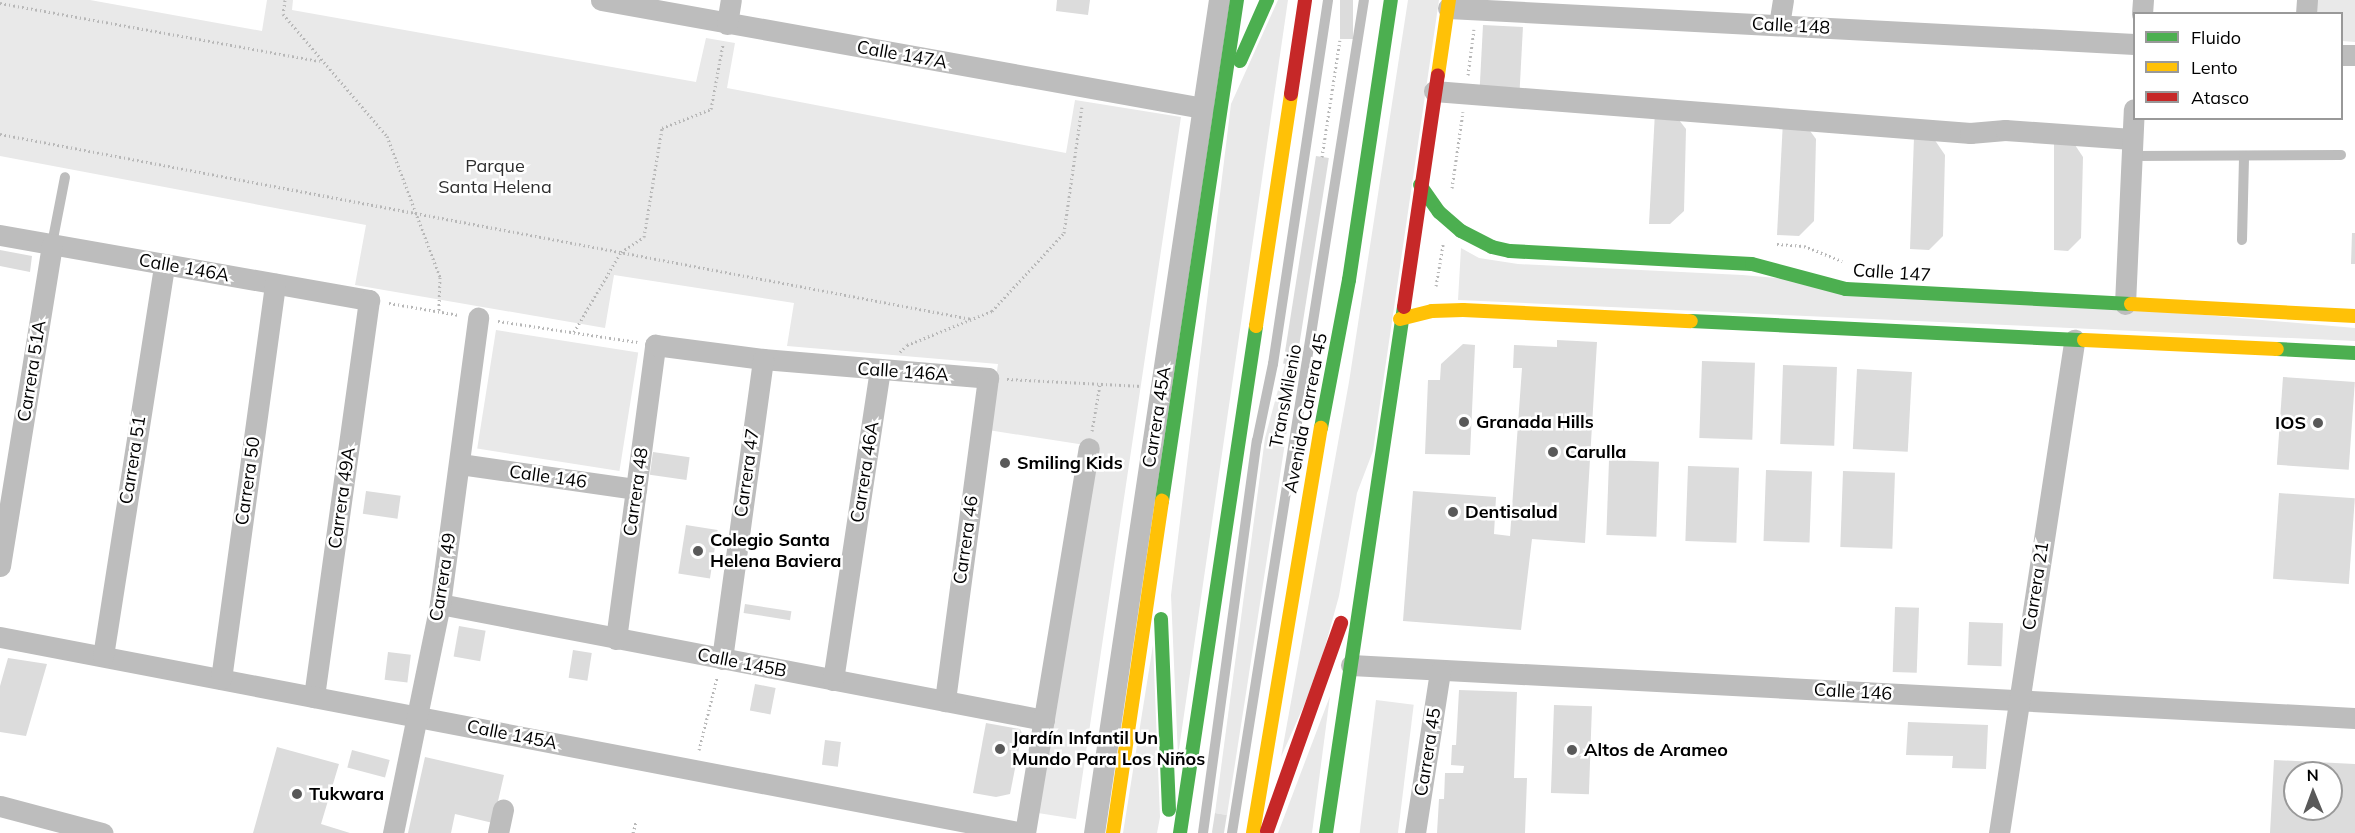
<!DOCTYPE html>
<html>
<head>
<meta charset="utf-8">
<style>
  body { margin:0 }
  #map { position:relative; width:2355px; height:833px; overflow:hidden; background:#fff; font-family:Mulish,sans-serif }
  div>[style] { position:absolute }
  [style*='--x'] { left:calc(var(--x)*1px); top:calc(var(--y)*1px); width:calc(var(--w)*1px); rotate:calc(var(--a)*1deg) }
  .green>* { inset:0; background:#e9e9e9; transform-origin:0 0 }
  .building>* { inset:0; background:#dcdcdc; transform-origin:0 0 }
  .path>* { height:3px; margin-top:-1.5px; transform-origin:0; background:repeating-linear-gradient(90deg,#b8b8b8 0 1.5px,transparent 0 4.5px) }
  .lane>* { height:10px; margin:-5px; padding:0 5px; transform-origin:5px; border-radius:5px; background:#bdbdbd }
  .street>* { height:21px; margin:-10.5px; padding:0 10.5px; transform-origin:10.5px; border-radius:10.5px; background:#bdbdbd }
  .fast>* { height:14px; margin:-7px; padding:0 7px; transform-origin:7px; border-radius:7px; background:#4caf50 }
  .slow>* { height:14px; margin:-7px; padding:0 7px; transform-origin:7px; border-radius:7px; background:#ffc107 }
  .jam>* { height:14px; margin:-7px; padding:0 7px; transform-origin:7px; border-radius:7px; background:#c62828 }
  .dots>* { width:16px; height:16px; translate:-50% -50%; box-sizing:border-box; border:3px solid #fff; border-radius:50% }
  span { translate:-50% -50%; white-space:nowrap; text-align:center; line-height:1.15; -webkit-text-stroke:5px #fff; paint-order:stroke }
  .street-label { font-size:18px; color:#000 }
  .park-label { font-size:18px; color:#2e2e2e }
  .poi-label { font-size:18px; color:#000; font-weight:700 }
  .left { translate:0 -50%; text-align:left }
  .right { translate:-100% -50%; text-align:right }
  .legend { position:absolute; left:2133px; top:12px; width:210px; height:108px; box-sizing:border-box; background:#fff; border:2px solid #999; margin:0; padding:8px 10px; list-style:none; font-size:18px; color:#000 }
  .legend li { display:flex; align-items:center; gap:12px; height:30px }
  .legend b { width:30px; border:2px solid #999 }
  .north { position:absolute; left:2283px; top:761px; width:60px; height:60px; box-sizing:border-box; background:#fff; border:2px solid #999; border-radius:50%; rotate:359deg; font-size:16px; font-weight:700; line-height:24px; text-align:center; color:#000 }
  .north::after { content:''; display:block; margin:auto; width:21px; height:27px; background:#595959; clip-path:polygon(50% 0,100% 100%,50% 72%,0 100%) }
</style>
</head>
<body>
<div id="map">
  <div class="green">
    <div style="clip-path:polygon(0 0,90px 0,262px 31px,267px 0,293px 0,292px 10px,696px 82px,706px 38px,735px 43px,727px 88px,1066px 153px,1075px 100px,1181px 117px,1076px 819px,1038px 813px,1098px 447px,988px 430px,998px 364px,787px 346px,794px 303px,614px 275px,605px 328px,355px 285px,366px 225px,0 156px)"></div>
    <div style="clip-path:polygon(1278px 0,1288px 0,1178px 756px,1171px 595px,1231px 104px)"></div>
    <div style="clip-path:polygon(1408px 0,1439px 0,1373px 451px,1357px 493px,1339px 596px,1317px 676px,1281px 757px,1349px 382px)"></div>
    <div style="clip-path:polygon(2315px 0,2355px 0,2355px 42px,2342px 41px,2342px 14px,2314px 14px)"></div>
    <div style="clip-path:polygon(1461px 248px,1479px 258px,1518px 264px,1742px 275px,2355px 328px,2355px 341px,1458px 300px)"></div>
    <div style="left:496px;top:330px;width:144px;height:120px;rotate:9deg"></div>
    <div style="clip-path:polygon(1285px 364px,1297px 366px,1227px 815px,1215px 813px,1265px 438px)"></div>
    <div style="clip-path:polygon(1153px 645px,1160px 817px,1157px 833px,1123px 833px)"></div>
    <div style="clip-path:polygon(1330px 696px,1312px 833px,1278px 833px)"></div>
    <div style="left:1376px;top:700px;width:38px;height:134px;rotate:7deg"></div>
  </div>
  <div class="building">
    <div style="clip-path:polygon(1057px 0,1090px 0,1088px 15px,1056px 11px)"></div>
    <div style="left:1340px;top:0;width:13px;height:39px"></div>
    <div style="left:1483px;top:25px;width:40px;height:61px;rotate:3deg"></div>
    <div style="clip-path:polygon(1672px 111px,1686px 129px,1684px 211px,1670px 224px,1649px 224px,1655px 112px)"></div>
    <div style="clip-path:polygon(1802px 120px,1816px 139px,1814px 221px,1799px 236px,1777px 235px,1783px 121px)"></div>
    <div style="clip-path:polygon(1932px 136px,1945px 155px,1943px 236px,1929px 250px,1910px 249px,1914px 137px)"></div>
    <div style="clip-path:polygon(2071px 139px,2083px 157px,2081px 238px,2068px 251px,2054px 250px,2054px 140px)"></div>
    <div style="left:1316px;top:156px;width:13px;height:210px;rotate:9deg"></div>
    <div style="clip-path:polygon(2352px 233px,2355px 233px,2355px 264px,2351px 264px)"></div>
    <div style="clip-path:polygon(0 250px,32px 256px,30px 272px,0 266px)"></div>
    <div style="clip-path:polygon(1557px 340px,1597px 342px,1585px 543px,1532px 539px,1521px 630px,1403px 621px,1413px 491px,1496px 497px,1494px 534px,1510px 536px,1522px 368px,1513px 368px,1514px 345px,1557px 347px)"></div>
    <div style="clip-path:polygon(1463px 344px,1475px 345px,1470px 455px,1425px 454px,1428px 380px,1440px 380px,1441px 364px)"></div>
    <div style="left:1702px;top:361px;width:53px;height:77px;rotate:2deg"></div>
    <div style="left:1783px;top:365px;width:54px;height:79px;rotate:2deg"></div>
    <div style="left:1857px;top:369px;width:55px;height:80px;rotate:3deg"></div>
    <div style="left:2283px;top:377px;width:72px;height:88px;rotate:4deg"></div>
    <div style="left:653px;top:452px;width:37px;height:23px;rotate:8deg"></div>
    <div style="left:1609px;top:460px;width:50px;height:75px;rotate:2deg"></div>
    <div style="left:1688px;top:466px;width:51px;height:75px;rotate:2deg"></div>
    <div style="left:1766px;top:470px;width:46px;height:71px;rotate:2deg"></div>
    <div style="left:1843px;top:471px;width:52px;height:76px;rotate:2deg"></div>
    <div style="left:366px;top:491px;width:35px;height:23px;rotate:8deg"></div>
    <div style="left:2279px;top:493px;width:76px;height:86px;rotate:4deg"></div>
    <div style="left:686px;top:525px;width:32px;height:49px;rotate:9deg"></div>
    <div style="left:745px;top:604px;width:47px;height:9px;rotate:9deg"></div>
    <div style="left:1895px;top:607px;width:24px;height:65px;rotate:2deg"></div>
    <div style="left:1969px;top:622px;width:34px;height:43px;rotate:2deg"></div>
    <div style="left:459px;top:626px;width:27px;height:31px;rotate:10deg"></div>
    <div style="left:573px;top:650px;width:19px;height:28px;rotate:9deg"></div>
    <div style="left:388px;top:652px;width:23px;height:28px;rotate:7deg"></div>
    <div style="clip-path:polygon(8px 658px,47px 664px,26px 736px,0 732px,0 686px)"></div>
    <div style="left:755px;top:684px;width:21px;height:27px;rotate:11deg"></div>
    <div style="clip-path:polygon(1459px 690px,1517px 692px,1514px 778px,1527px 778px,1525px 833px,1437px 833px,1439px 799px,1444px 799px,1445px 773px,1463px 773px,1464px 766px,1451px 765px,1452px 745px,1456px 745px)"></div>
    <div style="left:1554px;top:705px;width:38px;height:88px;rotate:2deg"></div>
    <div style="clip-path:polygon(1908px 722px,1988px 725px,1986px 769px,1952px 768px,1953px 756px,1906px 755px)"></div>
    <div style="clip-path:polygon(986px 723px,1020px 729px,1022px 733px,1010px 794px,996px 797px,973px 793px)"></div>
    <div style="left:825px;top:740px;width:16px;height:25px;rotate:7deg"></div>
    <div style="clip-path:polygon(277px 747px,339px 764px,321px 824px,350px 833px,253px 833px)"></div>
    <div style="left:352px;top:750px;width:39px;height:18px;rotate:15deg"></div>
    <div style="clip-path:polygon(425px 757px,504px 775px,493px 823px,455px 814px,451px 833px,408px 833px)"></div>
    <div style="clip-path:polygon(evenodd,2274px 760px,2355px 764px,2355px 833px,2270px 833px,2274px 760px,2295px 773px,2331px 773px,2331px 809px,2295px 809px,2295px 773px)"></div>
    <div style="left:1215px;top:813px;width:12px;height:20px;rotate:9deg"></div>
  </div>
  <div class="path">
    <div style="--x:285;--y:0;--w:14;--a:98"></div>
    <div style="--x:283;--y:14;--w:160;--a:49.6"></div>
    <div style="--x:387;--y:136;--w:151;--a:69.4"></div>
    <div style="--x:440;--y:277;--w:34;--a:92"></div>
    <div style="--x:0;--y:3;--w:325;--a:10.3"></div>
    <div style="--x:1468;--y:75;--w:46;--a:-82.6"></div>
    <div style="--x:0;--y:134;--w:989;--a:10.78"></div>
    <div style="--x:1322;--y:157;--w:118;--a:-81.3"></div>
    <div style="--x:1452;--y:188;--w:77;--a:-81.8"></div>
    <div style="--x:1777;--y:244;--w:27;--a:4"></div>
    <div style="--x:1804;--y:246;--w:41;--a:21.5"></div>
    <div style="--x:1436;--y:286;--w:42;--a:-80.3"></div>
    <div style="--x:389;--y:303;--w:71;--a:9.7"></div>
    <div style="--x:498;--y:321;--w:141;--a:8.6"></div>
    <div style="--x:574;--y:332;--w:93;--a:-59.6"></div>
    <div style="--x:621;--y:252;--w:27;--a:-33"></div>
    <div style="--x:644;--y:237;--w:110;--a:-80.6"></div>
    <div style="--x:662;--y:128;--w:53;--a:-21.2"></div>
    <div style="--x:711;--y:109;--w:66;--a:-79.5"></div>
    <div style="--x:900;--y:352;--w:10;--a:-45"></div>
    <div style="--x:907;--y:345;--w:92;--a:-21.8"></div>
    <div style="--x:992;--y:311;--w:106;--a:-47.3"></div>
    <div style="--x:1064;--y:233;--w:127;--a:-81.9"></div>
    <div style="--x:1007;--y:379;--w:135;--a:3"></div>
    <div style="--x:1092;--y:431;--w:48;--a:-80.3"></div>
    <div style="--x:699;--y:750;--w:74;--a:-76"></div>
    <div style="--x:633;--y:833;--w:11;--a:-75"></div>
  </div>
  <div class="lane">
    <div style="--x:2131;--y:156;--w:210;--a:-0.3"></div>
    <div style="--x:2242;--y:240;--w:84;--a:-88.6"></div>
    <div style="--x:52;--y:244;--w:68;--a:-79"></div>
    <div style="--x:1203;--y:833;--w:396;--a:-82.2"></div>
    <div style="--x:1257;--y:441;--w:79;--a:-78.3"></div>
    <div style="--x:1273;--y:364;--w:368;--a:-81.4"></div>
    <div style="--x:1232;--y:833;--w:843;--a:-81"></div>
  </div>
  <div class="street">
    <div style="--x:601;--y:0;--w:612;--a:10.17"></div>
    <div style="--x:1448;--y:8;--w:687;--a:3"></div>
    <div style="--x:2142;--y:14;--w:14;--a:-86"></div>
    <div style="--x:2306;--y:14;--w:14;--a:-86"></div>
    <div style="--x:727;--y:24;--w:24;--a:-81"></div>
    <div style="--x:1779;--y:25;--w:25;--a:-81"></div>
    <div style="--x:2342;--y:55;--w:13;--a:0"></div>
    <div style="--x:1434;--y:91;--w:538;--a:4.48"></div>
    <div style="--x:1970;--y:133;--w:35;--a:-5"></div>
    <div style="--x:2005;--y:130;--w:127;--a:4.1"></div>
    <div style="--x:0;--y:235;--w:375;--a:10"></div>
    <div style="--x:369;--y:300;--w:401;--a:97.9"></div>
    <div style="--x:2125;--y:304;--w:195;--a:-87.4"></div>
    <div style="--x:460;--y:464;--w:178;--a:8.1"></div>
    <div style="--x:0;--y:566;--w:326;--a:-80.8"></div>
    <div style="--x:440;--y:604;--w:615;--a:10.87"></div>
    <div style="--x:0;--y:637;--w:1043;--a:10.84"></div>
    <div style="--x:616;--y:639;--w:297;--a:-82.4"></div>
    <div style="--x:655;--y:345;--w:109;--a:7.4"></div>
    <div style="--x:763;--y:359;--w:226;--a:4.8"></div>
    <div style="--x:988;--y:378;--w:326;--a:97.6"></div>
    <div style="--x:103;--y:656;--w:396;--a:-81.1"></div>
    <div style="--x:722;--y:659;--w:303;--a:-82.2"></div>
    <div style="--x:1351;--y:665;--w:1005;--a:3.02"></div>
    <div style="--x:221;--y:679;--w:399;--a:-82.2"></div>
    <div style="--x:833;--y:680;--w:313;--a:-81.4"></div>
    <div style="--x:0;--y:806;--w:106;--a:14.8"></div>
    <div style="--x:393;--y:833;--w:234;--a:-78.4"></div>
    <div style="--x:440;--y:604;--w:289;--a:-82.4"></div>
    <div style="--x:498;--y:833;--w:24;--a:-78"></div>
    <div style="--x:1025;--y:833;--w:390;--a:-80.6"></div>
    <div style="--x:1094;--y:833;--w:842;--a:-81.47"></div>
    <div style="--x:1415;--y:833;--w:164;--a:-81.2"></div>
    <div style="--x:1999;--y:833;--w:499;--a:-81.3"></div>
  </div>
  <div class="fast">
    <div style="--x:1240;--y:61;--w:67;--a:-66.1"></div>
    <div style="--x:1420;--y:185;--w:33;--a:55"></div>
    <div style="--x:1439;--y:212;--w:29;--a:41"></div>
    <div style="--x:1461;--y:231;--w:35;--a:27"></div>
    <div style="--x:1492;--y:247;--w:18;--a:13"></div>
    <div style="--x:1510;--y:251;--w:242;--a:3.1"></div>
    <div style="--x:1752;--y:264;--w:97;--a:14.9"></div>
    <div style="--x:1846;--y:289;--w:285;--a:3"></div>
    <div style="--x:1691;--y:321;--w:393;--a:2.8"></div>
    <div style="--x:2277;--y:349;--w:78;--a:2.9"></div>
    <div style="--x:1321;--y:428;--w:151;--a:-79.3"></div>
    <div style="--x:1349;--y:280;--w:283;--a:-81.5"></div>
    <div style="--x:1162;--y:501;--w:507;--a:-81.49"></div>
    <div style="--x:1161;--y:619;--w:191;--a:87.6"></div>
    <div style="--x:1180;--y:833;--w:513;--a:-81.47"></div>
    <div style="--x:1326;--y:833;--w:532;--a:-81.57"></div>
  </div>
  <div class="slow">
    <div style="--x:1438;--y:75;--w:76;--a:-81.7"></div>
    <div style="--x:2131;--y:304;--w:224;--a:3.1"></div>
    <div style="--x:1400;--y:319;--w:33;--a:-14"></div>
    <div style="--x:1432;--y:311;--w:31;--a:-2"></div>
    <div style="--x:1463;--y:310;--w:228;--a:2.8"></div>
    <div style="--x:1256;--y:326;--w:235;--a:-81.4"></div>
    <div style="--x:2084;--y:340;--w:193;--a:2.7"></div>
    <div style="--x:1113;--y:833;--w:336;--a:-81.6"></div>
    <div style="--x:1253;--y:833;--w:411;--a:-80.5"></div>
  </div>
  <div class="jam">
    <div style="--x:1291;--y:94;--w:95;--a:-81.5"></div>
    <div style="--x:1404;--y:307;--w:234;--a:-81.7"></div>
    <div style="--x:1267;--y:831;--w:221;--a:-70.4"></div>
  </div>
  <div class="dots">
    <div style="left:1464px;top:422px;background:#595959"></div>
    <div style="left:2318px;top:423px;background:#595959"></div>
    <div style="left:1553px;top:452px;background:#595959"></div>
    <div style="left:1005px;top:463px;background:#595959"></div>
    <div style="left:1453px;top:512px;background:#595959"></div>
    <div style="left:698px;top:551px;background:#595959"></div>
    <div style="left:1000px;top:749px;background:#595959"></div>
    <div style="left:1572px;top:750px;background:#595959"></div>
    <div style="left:297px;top:794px;background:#595959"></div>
  </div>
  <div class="street-label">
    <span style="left:1791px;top:26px;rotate:3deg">Calle 148</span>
    <span style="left:902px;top:55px;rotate:10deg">Calle 147A</span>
    <span style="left:184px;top:268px;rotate:10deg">Calle 146A</span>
    <span style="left:1892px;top:273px;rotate:4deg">Calle 147</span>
    <span style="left:32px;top:371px;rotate:-81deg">Carrera 51A</span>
    <span style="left:903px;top:372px;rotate:4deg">Calle 146A</span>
    <span style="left:1286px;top:396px;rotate:-79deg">TransMilenio</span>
    <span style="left:1306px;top:413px;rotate:-79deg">Avenida Carrera 45</span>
    <span style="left:1157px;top:417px;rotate:-81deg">Carrera 45A</span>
    <span style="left:133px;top:460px;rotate:-81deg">Carrera 51</span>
    <span style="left:865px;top:472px;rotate:-81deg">Carrera 46A</span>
    <span style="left:747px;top:473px;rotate:-82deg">Carrera 47</span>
    <span style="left:548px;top:477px;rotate:8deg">Calle 146</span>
    <span style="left:248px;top:481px;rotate:-82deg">Carrera 50</span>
    <span style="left:636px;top:492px;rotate:-82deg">Carrera 48</span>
    <span style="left:342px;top:498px;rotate:-82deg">Carrera 49A</span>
    <span style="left:966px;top:540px;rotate:-82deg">Carrera 46</span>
    <span style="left:443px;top:577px;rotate:-81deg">Carrera 49</span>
    <span style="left:2036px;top:586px;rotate:-81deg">Carrera 21</span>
    <span style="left:742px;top:663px;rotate:11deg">Calle 145B</span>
    <span style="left:1853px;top:692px;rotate:3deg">Calle 146</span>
    <span style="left:512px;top:735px;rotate:11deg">Calle 145A</span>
    <span style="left:1428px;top:752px;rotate:-81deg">Carrera 45</span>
  </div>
  <div class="park-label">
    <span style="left:495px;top:177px">Parque<br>Santa Helena</span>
  </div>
  <div class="poi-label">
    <span class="left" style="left:1476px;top:422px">Granada Hills</span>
    <span class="right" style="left:2306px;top:423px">IOS</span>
    <span class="left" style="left:1565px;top:452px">Carulla</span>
    <span class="left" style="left:1017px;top:463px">Smiling Kids</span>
    <span class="left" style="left:1465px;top:512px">Dentisalud</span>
    <span class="left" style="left:710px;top:551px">Colegio Santa<br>Helena Baviera</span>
    <span class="left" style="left:1012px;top:749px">Jardín Infantil Un<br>Mundo Para Los Niños</span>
    <span class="left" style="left:1584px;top:750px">Altos de Arameo</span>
    <span class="left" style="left:309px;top:794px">Tukwara</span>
  </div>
  <ul class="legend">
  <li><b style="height:8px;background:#4caf50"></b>Fluido</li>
  <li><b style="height:8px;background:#ffc107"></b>Lento</li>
  <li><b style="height:8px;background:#c62828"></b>Atasco</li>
  </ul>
  <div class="north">N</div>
</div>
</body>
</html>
